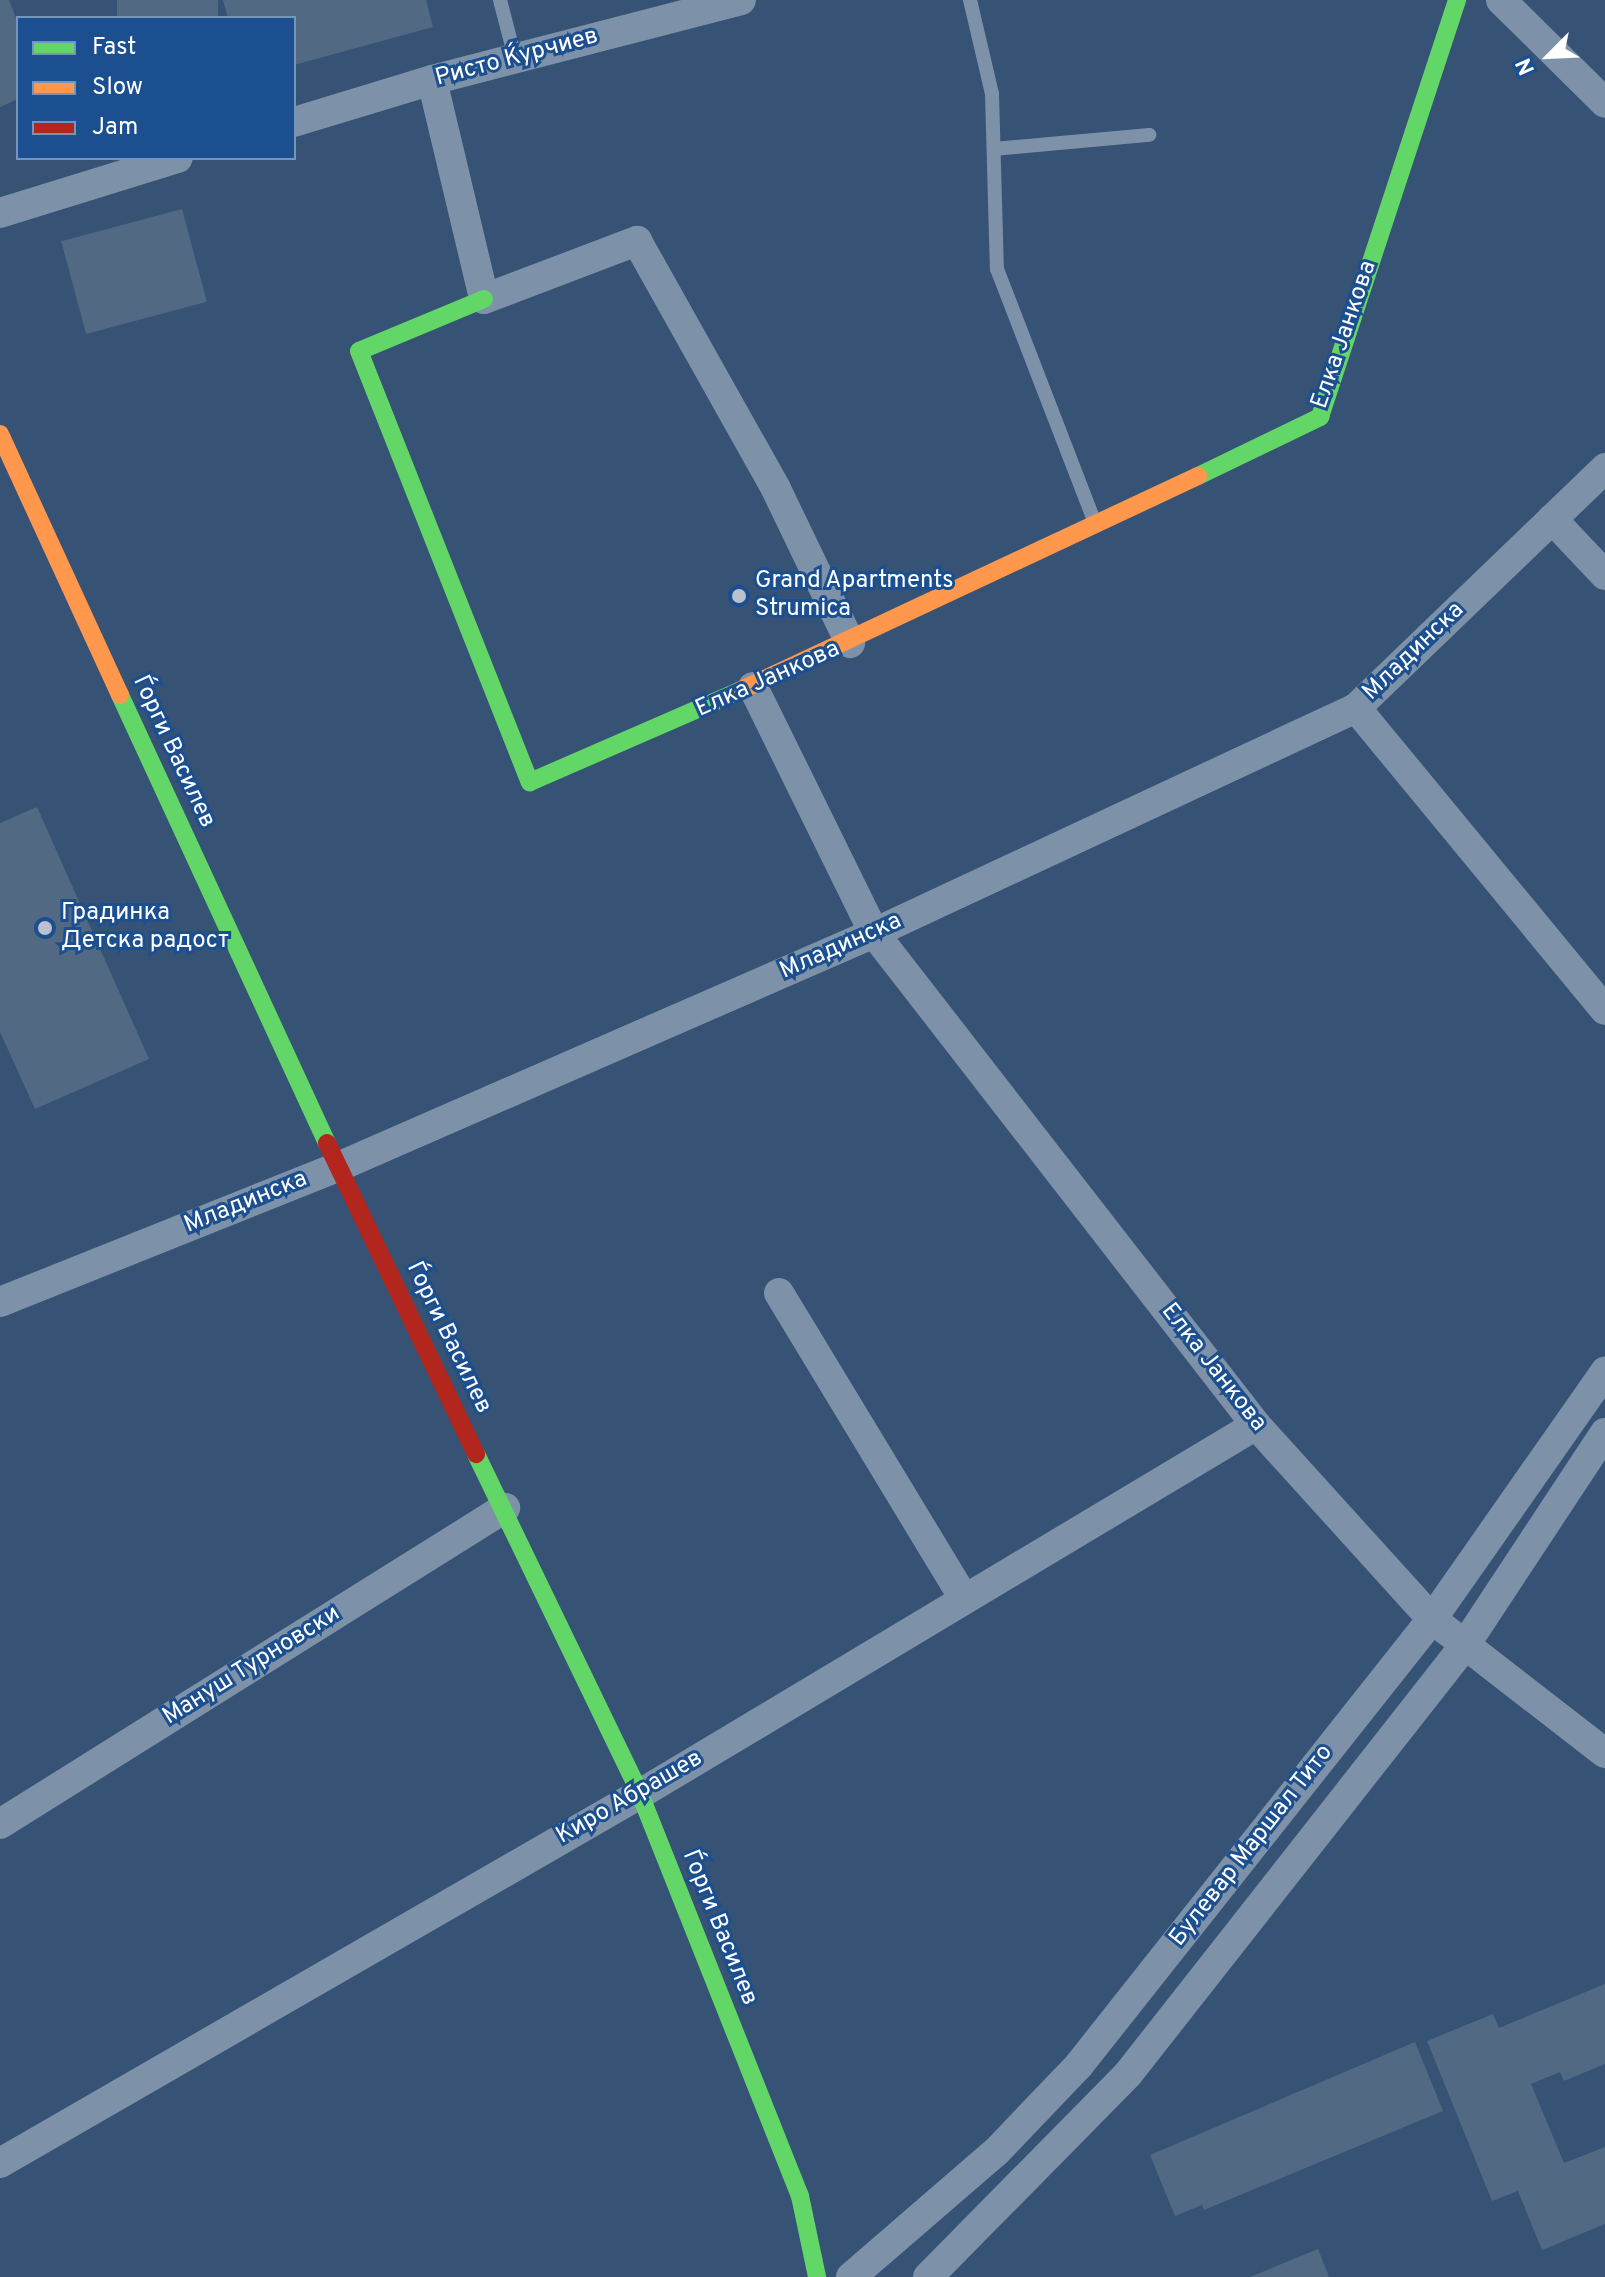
<!DOCTYPE html>
<html>
<head>
<meta charset="utf-8">
<style>
  body { margin:0 }
  #map { position:relative; width:1605px; height:2277px; overflow:hidden; background:#365274; font-family:Overpass,sans-serif }
  div>[style] { position:absolute }
  [style*='--x'] { left:calc(var(--x)*1px); top:calc(var(--y)*1px); width:calc(var(--w)*1px); rotate:calc(var(--a)*1deg) }
  .building>* { inset:0; background:#526984; transform-origin:0 0 }
  .lane>* { height:14px; margin:-7px; padding:0 7px; transform-origin:7px; border-radius:7px; background:#7d92a8 }
  .street>* { height:30px; margin:-15px; padding:0 15px; transform-origin:15px; border-radius:15px; background:#7d92a8 }
  .fast>* { height:18px; margin:-9px; padding:0 9px; transform-origin:9px; border-radius:9px; background:#63d668 }
  .slow>* { height:18px; margin:-9px; padding:0 9px; transform-origin:9px; border-radius:9px; background:#ff974d }
  .jam>* { height:18px; margin:-9px; padding:0 9px; transform-origin:9px; border-radius:9px; background:#b3261e }
  .dots>* { width:22px; height:22px; translate:-50% -50%; box-sizing:border-box; border:4px solid #1b4f8f; border-radius:50% }
  span { translate:-50% -50%; white-space:nowrap; text-align:center; line-height:1.15; -webkit-text-stroke:6px #1b4f8f; paint-order:stroke }
  .street-label { font-size:24px; color:#fff }
  .poi-label { font-size:24px; color:#fff }
  .left { translate:0 -50%; text-align:left }
  .legend { position:absolute; left:16px; top:16px; width:280px; height:144px; box-sizing:border-box; background:#1b4f8f; border:2px solid #7695bc; margin:0; padding:10px 14px; list-style:none; font-size:24px; color:#fff }
  .legend li { display:flex; align-items:center; gap:16px; height:40px }
  .legend b { width:40px; border:2px solid #7695bc }
  .north { position:absolute; left:1509px; top:16px; width:80px; height:80px; -webkit-text-stroke:6px #1b4f8f; paint-order:stroke; rotate:246deg; font-size:22px; font-weight:700; line-height:32px; text-align:center; color:#fff }
  .north::after { content:''; display:block; margin:auto; width:28px; height:36px; background:#fff; clip-path:polygon(50% 0,100% 100%,50% 72%,0 100%) }
</style>
</head>
<body>
<div id="map">
  <div class="building">
    <div style="clip-path:polygon(0 0,9px 0,18px 23px,18px 99px,0 107px)"></div>
    <div style="left:117px;top:0;width:101px;height:18px"></div>
    <div style="clip-path:polygon(223px 0,426px 0,433px 27px,294px 65px,294px 18px,228px 18px)"></div>
    <div style="left:182px;top:209px;width:96px;height:125px;rotate:75deg"></div>
    <div style="clip-path:polygon(37px 807px,149px 1059px,35px 1109px,0 1032px,0 823px)"></div>
    <div style="clip-path:polygon(1605px 1984px,1605px 2064px,1564px 2081px,1560px 2072px,1531px 2084px,1564px 2163px,1605px 2147px,1605px 2224px,1542px 2250px,1518px 2191px,1492px 2201px,1427px 2041px,1493px 2014px,1499px 2028px)"></div>
    <div style="clip-path:polygon(1415px 2042px,1443px 2111px,1204px 2210px,1202px 2205px,1175px 2216px,1150px 2155px)"></div>
    <div style="clip-path:polygon(1318px 2249px,1329px 2277px,1250px 2277px)"></div>
  </div>
  <div class="lane">
    <div style="--x:500;--y:0;--w:60;--a:75.5"></div>
    <div style="--x:970;--y:0;--w:97;--a:76.8"></div>
    <div style="--x:992;--y:94;--w:175;--a:88.4"></div>
    <div style="--x:997;--y:269;--w:270;--a:68.9"></div>
    <div style="--x:994;--y:149;--w:156;--a:-5.2"></div>
  </div>
  <div class="street">
    <div style="--x:1501;--y:0;--w:146;--a:44.7"></div>
    <div style="--x:432;--y:80;--w:225;--a:76.6"></div>
    <div style="--x:484;--y:299;--w:164;--a:-20.8"></div>
    <div style="--x:637;--y:241;--w:284;--a:60.7"></div>
    <div style="--x:776;--y:489;--w:171;--a:64.3"></div>
    <div style="--x:294;--y:122;--w:144;--a:-16.9"></div>
    <div style="--x:432;--y:80;--w:319;--a:-14.5"></div>
    <div style="--x:0;--y:213;--w:186;--a:-17.2"></div>
    <div style="--x:1552;--y:519;--w:77;--a:46.6"></div>
    <div style="--x:753;--y:687;--w:274;--a:63.8"></div>
    <div style="--x:874;--y:933;--w:623;--a:52.17"></div>
    <div style="--x:1256;--y:1425;--w:262;--a:47.8"></div>
    <div style="--x:1432;--y:1619;--w:219;--a:37.8"></div>
    <div style="--x:1356;--y:708;--w:391;--a:50.5"></div>
    <div style="--x:779;--y:1293;--w:358;--a:58.8"></div>
    <div style="--x:0;--y:1302;--w:364;--a:-21.8"></div>
    <div style="--x:338;--y:1167;--w:585;--a:-23.58"></div>
    <div style="--x:874;--y:933;--w:532;--a:-25.02"></div>
    <div style="--x:1356;--y:708;--w:346;--a:-43.9"></div>
    <div style="--x:0;--y:1824;--w:596;--a:-32.04"></div>
    <div style="--x:0;--y:2163;--w:739;--a:-29.97"></div>
    <div style="--x:640;--y:1794;--w:718;--a:-30.92"></div>
    <div style="--x:851;--y:2277;--w:191;--a:-40.8"></div>
    <div style="--x:996;--y:2152;--w:120;--a:-46.3"></div>
    <div style="--x:1079;--y:2065;--w:569;--a:-51.64"></div>
    <div style="--x:1432;--y:1619;--w:302;--a:-55"></div>
    <div style="--x:928;--y:2277;--w:285;--a:-45.4"></div>
    <div style="--x:1128;--y:2074;--w:546;--a:-51.85"></div>
    <div style="--x:1465;--y:1645;--w:254;--a:-56.6"></div>
  </div>
  <div class="fast">
    <div style="--x:484;--y:299;--w:135;--a:157.4"></div>
    <div style="--x:359;--y:351;--w:464;--a:68.4"></div>
    <div style="--x:530;--y:782;--w:228;--a:-23.5"></div>
    <div style="--x:1198;--y:476;--w:136;--a:-25.8"></div>
    <div style="--x:1320;--y:417;--w:439;--a:-71.8"></div>
    <div style="--x:120;--y:695;--w:494;--a:65.2"></div>
    <div style="--x:476;--y:1454;--w:377;--a:64.2"></div>
    <div style="--x:640;--y:1794;--w:433;--a:68.3"></div>
    <div style="--x:800;--y:2196;--w:83;--a:78.1"></div>
  </div>
  <div class="slow">
    <div style="--x:0;--y:434;--w:287;--a:65.3"></div>
    <div style="--x:739;--y:691;--w:507;--a:-25.1"></div>
  </div>
  <div class="jam">
    <div style="--x:327;--y:1143;--w:345;--a:64.4"></div>
  </div>
  <div class="dots">
    <div style="left:739px;top:596px;background:#b9c2ce"></div>
    <div style="left:45px;top:928px;background:#b9c2ce"></div>
  </div>
  <div class="street-label">
    <span style="left:517px;top:58px;rotate:-15deg">Ристо Ќурчиев</span>
    <span style="left:1345px;top:335px;rotate:-71deg">Елка Јанкова</span>
    <span style="left:1414px;top:652px;rotate:-44deg">Младинска</span>
    <span style="left:768px;top:680px;rotate:-24deg">Елка Јанкова</span>
    <span style="left:173px;top:752px;rotate:65deg">Ѓорги Василев</span>
    <span style="left:841px;top:947px;rotate:-24deg">Младинска</span>
    <span style="left:246px;top:1203px;rotate:-22deg">Младинска</span>
    <span style="left:448px;top:1338px;rotate:64deg">Ѓорги Василев</span>
    <span style="left:1213px;top:1368px;rotate:52deg">Елка Јанкова</span>
    <span style="left:252px;top:1666px;rotate:-32deg">Мануш Турновски</span>
    <span style="left:630px;top:1798px;rotate:-30deg">Киро Абрашев</span>
    <span style="left:1252px;top:1846px;rotate:-52deg">Булевар Маршал Тито</span>
    <span style="left:719px;top:1928px;rotate:68deg">Ѓорги Василев</span>
  </div>
  <div class="poi-label">
    <span class="left" style="left:755px;top:596px">Grand Apartments<br>Strumica</span>
    <span class="left" style="left:61px;top:928px">Градинка<br>Детска радост</span>
  </div>
  <ul class="legend">
  <li><b style="height:10px;background:#63d668"></b>Fast</li>
  <li><b style="height:10px;background:#ff974d"></b>Slow</li>
  <li><b style="height:10px;background:#b3261e"></b>Jam</li>
  </ul>
  <div class="north">N</div>
</div>
</body>
</html>
